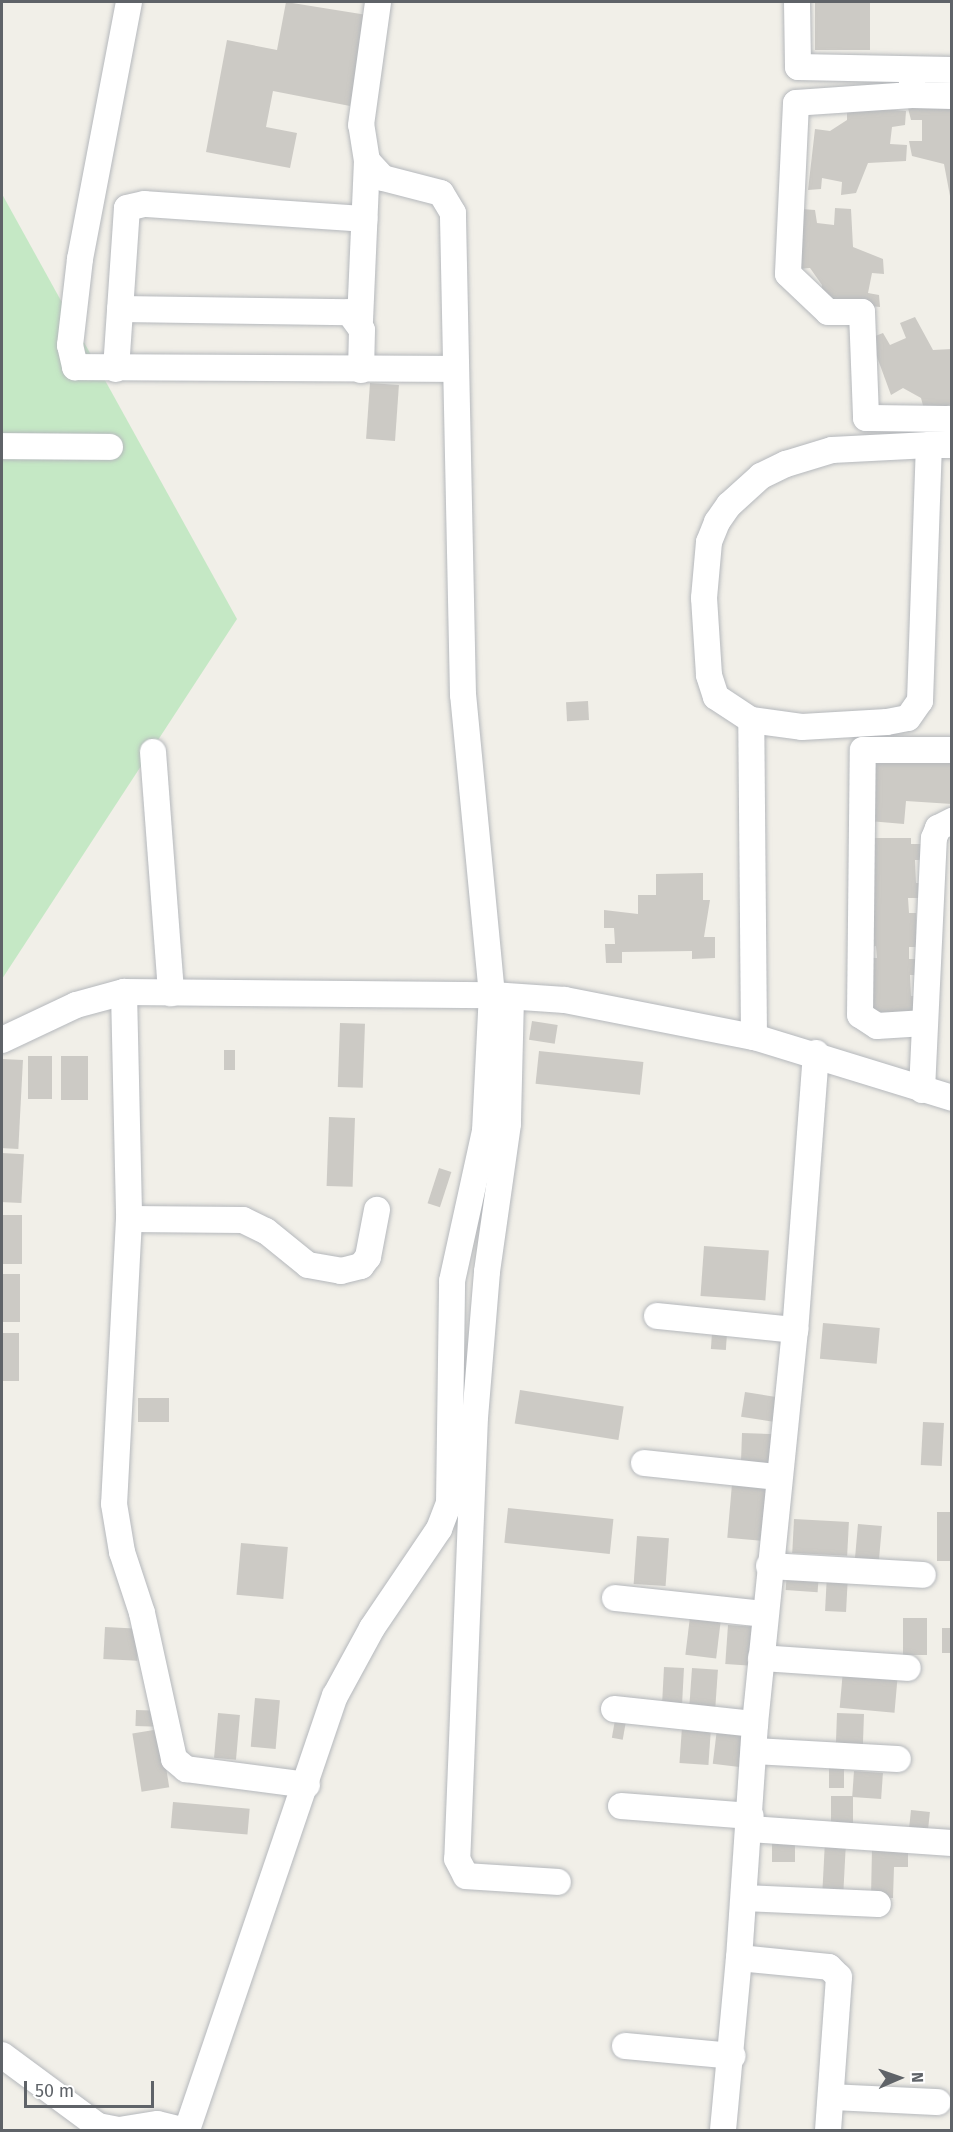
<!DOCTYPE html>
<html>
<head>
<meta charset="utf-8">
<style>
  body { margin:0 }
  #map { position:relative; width:953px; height:2132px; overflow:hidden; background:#f1efe8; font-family:"Fira Sans",sans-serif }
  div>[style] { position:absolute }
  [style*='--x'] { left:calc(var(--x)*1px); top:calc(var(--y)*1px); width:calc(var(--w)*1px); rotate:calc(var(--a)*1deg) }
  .green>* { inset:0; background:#c5e8c5 }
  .building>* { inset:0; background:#cccac5; transform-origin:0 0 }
  .roads { filter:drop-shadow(0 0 2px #b5b8bc) drop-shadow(0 0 2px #b5b8bc) }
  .minor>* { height:26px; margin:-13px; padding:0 13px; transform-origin:13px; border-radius:13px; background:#fff }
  span { translate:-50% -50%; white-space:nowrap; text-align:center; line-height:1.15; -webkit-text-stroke:5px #fff; paint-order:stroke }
  .frame { position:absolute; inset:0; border:3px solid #5f6368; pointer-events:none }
  .north { position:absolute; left:869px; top:2048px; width:60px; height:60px; -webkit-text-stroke:4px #fff; paint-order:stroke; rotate:88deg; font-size:16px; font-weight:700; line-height:24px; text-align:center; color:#5f6368 }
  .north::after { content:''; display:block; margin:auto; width:21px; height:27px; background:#5f6368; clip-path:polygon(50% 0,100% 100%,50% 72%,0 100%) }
  .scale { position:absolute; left:24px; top:2081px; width:130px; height:27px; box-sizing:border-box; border:3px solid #5f6368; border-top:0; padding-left:8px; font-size:18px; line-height:21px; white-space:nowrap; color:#5f6368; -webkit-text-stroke:4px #fff; paint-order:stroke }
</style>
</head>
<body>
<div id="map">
  <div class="green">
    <div style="clip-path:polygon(2px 194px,237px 619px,2px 979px)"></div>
  </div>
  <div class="building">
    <div style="clip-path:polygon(286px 2px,367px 15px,350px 106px,273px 91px,266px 127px,297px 133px,290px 168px,206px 152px,227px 40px,277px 50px)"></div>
    <div style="left:815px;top:2px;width:55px;height:48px"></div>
    <div style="clip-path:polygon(847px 106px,906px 111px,905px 125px,892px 127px,890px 144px,907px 145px,906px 161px,868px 163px,856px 193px,841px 195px,842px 182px,822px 178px,821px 189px,808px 190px,815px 129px,830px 131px,847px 120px)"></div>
    <div style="clip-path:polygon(952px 107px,952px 196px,950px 196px,944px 164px,912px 156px,909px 141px,922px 141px,922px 120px,911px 120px,908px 108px)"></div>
    <div style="clip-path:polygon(835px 208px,851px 209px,853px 247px,883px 259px,884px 274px,872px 273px,868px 293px,879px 295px,880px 307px,820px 301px,822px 285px,810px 268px,796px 269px,801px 209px,815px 210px,817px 223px,834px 225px)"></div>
    <div style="clip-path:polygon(915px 317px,933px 350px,952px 349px,952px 404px,925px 413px,921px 398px,903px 388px,891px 395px,870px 338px,883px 333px,890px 345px,906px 338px,900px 323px)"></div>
    <div style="left:370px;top:383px;width:29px;height:56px;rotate:4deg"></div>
    <div style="left:588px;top:701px;width:19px;height:22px;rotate:87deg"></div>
    <div style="clip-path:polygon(952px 760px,952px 804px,906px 801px,904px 824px,869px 821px,873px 761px)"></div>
    <div style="clip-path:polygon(875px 838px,911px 838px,911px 844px,921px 844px,921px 860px,915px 860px,916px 883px,922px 883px,922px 898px,908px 898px,909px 913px,916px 913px,916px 947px,909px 947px,909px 959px,917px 959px,917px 975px,910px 975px,911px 996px,918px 996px,918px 1013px,909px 1019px,866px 1013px,867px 958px,877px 958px,876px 946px,871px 947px,864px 843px,875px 843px)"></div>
    <div style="clip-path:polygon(703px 873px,703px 900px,710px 900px,704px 937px,715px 937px,715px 958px,692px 959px,692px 951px,622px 952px,622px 963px,606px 963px,605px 944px,615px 944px,614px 928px,604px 928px,604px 910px,638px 914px,638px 895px,656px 895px,656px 874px)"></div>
    <div style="left:532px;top:1021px;width:26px;height:19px;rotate:9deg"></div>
    <div style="left:340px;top:1023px;width:25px;height:64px;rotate:2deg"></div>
    <div style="left:224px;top:1050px;width:11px;height:20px"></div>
    <div style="left:539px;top:1051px;width:105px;height:33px;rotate:6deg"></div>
    <div style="left:28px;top:1056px;width:24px;height:43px"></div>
    <div style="left:61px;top:1056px;width:27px;height:44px"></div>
    <div style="left:2px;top:1059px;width:21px;height:89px;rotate:3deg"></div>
    <div style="left:329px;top:1117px;width:26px;height:69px;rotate:2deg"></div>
    <div style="left:2px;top:1153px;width:22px;height:49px;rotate:3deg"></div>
    <div style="left:439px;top:1168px;width:13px;height:37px;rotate:18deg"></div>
    <div style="left:2px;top:1215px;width:20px;height:49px"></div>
    <div style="left:704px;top:1246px;width:65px;height:50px;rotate:4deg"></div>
    <div style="left:2px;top:1274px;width:18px;height:48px"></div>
    <div style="left:823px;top:1323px;width:57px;height:36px;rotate:5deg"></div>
    <div style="left:2px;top:1333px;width:17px;height:48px"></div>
    <div style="left:712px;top:1333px;width:15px;height:16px;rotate:4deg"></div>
    <div style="left:520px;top:1390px;width:105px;height:34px;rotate:9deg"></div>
    <div style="left:745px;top:1392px;width:36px;height:25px;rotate:9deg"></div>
    <div style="left:138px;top:1398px;width:31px;height:24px"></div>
    <div style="left:923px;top:1422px;width:21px;height:43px;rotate:3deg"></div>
    <div style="left:742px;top:1433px;width:34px;height:34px;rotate:2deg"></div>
    <div style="left:732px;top:1484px;width:37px;height:54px;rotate:5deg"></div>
    <div style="left:508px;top:1508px;width:106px;height:35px;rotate:6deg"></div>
    <div style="left:937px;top:1512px;width:15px;height:49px"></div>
    <div style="left:794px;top:1519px;width:55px;height:34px;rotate:3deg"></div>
    <div style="left:858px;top:1524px;width:24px;height:37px;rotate:5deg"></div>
    <div style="left:637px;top:1536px;width:32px;height:48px;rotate:4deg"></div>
    <div style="left:241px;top:1543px;width:47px;height:52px;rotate:5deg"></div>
    <div style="left:787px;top:1571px;width:32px;height:19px;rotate:4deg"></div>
    <div style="left:827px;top:1574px;width:21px;height:37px;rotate:3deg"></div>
    <div style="left:690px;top:1617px;width:31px;height:38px;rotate:7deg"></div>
    <div style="left:903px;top:1618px;width:24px;height:37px"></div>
    <div style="left:728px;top:1625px;width:30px;height:39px;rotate:4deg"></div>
    <div style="left:105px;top:1627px;width:34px;height:32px;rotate:3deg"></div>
    <div style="left:942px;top:1628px;width:10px;height:25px"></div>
    <div style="left:664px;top:1667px;width:20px;height:38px;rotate:3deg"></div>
    <div style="left:692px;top:1668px;width:26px;height:38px;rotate:4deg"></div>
    <div style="left:843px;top:1670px;width:55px;height:38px;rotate:5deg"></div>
    <div style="left:255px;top:1698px;width:25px;height:49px;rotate:5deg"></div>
    <div style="left:136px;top:1710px;width:23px;height:16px;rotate:2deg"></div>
    <div style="left:218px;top:1713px;width:22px;height:45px;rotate:5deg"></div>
    <div style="left:837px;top:1713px;width:27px;height:35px;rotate:2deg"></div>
    <div style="left:615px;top:1720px;width:11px;height:18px;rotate:10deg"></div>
    <div style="left:682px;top:1727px;width:29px;height:36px;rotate:4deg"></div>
    <div style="left:160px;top:1729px;width:59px;height:28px;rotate:81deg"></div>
    <div style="left:717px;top:1729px;width:35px;height:35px;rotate:7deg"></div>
    <div style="left:829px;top:1762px;width:15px;height:26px"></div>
    <div style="left:854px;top:1771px;width:29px;height:26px;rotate:4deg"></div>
    <div style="left:831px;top:1796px;width:22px;height:29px"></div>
    <div style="left:173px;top:1802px;width:77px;height:26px;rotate:5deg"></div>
    <div style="left:911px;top:1810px;width:19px;height:21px;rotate:6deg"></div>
    <div style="left:772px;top:1836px;width:23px;height:26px"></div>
    <div style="left:825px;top:1841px;width:21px;height:54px;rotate:3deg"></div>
    <div style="clip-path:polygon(872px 1848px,908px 1849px,908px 1867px,894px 1867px,893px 1898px,871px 1897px)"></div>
  </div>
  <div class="roads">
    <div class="minor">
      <div style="--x:129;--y:2;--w:262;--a:100.8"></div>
      <div style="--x:80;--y:259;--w:87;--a:96.6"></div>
      <div style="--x:70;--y:345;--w:23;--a:77"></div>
      <div style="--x:75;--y:367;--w:381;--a:0.3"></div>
      <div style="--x:797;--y:2;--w:65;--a:89.1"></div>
      <div style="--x:798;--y:67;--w:154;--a:1.1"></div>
      <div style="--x:912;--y:70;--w:25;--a:90"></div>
      <div style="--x:912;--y:95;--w:116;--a:176.1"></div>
      <div style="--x:796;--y:103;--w:171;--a:92.7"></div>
      <div style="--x:788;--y:274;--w:55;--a:43.5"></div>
      <div style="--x:828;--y:312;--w:34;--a:0"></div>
      <div style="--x:862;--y:312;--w:106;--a:87.8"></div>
      <div style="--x:866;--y:418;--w:86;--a:0.7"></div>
      <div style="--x:912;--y:95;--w:40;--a:1.4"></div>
      <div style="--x:120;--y:309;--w:229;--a:0.8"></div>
      <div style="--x:349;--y:312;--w:22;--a:54"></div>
      <div style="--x:362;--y:330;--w:40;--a:91.4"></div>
      <div style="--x:360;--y:321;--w:160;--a:-87.5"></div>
      <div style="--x:116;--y:369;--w:161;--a:-86.1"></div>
      <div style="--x:127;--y:208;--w:18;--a:-13"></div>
      <div style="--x:145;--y:204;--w:220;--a:3.9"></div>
      <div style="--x:2;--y:446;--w:108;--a:0.5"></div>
      <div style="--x:751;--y:720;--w:42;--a:-146.7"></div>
      <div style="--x:716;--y:697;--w:23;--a:-108"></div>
      <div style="--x:709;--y:675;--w:77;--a:-93.7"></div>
      <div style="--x:704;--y:598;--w:56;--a:-84.9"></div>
      <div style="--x:709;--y:542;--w:22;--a:-68"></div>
      <div style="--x:717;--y:522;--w:21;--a:-55"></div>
      <div style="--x:729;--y:505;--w:43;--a:-42.2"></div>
      <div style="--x:761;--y:476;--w:28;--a:-26"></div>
      <div style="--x:786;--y:464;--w:48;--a:-16.9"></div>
      <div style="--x:832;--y:450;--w:97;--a:-3"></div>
      <div style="--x:153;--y:752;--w:242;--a:85.7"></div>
      <div style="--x:124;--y:992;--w:227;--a:88.7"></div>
      <div style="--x:129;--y:1219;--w:285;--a:93"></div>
      <div style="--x:114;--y:1504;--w:49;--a:80.5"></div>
      <div style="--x:122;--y:1552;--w:64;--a:71.8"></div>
      <div style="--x:142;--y:1613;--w:149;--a:77.6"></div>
      <div style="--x:174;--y:1759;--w:16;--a:40"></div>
      <div style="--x:186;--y:1769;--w:122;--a:7.5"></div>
      <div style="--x:511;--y:997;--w:127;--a:91.4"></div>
      <div style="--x:508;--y:1124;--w:149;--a:98.1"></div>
      <div style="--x:487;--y:1272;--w:145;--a:94.7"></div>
      <div style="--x:475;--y:1417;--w:442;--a:92.3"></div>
      <div style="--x:457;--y:1859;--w:19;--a:62"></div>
      <div style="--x:466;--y:1876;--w:92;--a:3.7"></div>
      <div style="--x:925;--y:1023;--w:48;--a:176.4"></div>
      <div style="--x:877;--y:1026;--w:20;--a:-147"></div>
      <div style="--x:860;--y:1015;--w:265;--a:-89.4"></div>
      <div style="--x:863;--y:750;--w:89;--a:0"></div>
      <div style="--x:754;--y:1037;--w:317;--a:-90.5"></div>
      <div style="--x:751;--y:720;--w:51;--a:7.8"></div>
      <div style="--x:802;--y:727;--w:85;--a:-3.4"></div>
      <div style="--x:887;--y:722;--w:21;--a:-11"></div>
      <div style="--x:908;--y:718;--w:21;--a:-55"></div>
      <div style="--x:920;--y:701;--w:256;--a:-88"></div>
      <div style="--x:929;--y:445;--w:23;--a:0"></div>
      <div style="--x:2;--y:1040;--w:82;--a:-25.3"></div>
      <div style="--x:76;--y:1005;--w:50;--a:-15.2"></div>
      <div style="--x:124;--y:992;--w:368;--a:0.5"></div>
      <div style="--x:492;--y:995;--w:73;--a:3.9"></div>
      <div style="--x:565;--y:1000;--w:193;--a:11.1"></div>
      <div style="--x:754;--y:1037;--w:207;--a:17.1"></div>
      <div style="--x:816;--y:1053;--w:278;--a:94.3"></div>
      <div style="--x:795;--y:1330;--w:396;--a:95.8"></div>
      <div style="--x:755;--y:1724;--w:235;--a:93.9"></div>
      <div style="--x:739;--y:1958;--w:90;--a:5.7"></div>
      <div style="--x:829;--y:1967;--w:14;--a:45"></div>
      <div style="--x:839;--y:1977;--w:153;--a:94.1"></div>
      <div style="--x:922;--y:1090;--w:252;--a:-87.3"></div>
      <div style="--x:934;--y:838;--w:11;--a:-68"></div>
      <div style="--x:938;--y:828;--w:16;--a:-27"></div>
      <div style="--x:129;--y:1219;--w:114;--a:0.5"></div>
      <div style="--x:243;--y:1220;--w:25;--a:26"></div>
      <div style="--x:266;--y:1231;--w:54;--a:39"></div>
      <div style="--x:308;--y:1265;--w:34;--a:10"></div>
      <div style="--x:341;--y:1271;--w:21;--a:-14"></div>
      <div style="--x:361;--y:1266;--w:11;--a:-52"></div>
      <div style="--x:368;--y:1257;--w:48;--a:-79.2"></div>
      <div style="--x:657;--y:1316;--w:139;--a:5.8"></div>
      <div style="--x:644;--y:1463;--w:134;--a:6"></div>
      <div style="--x:769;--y:1566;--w:154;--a:3.3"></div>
      <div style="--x:615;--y:1598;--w:150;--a:6.1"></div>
      <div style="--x:761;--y:1658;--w:147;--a:3.9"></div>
      <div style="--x:614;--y:1709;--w:142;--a:6.1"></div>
      <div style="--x:754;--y:1751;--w:144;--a:3.2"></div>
      <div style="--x:621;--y:1806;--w:130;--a:4.4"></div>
      <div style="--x:750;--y:1829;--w:202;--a:4"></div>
      <div style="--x:744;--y:1898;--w:134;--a:2.6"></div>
      <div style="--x:625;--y:2046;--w:108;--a:5.3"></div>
      <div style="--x:2;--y:2055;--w:119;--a:36.5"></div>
      <div style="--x:98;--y:2126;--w:21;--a:11"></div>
      <div style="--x:119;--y:2130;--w:39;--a:-9"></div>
      <div style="--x:158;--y:2124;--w:25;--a:14"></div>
      <div style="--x:831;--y:2097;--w:107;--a:2.7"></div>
      <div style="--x:187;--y:2130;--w:459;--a:-71.2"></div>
      <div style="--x:335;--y:1696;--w:77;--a:-61.4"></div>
      <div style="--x:372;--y:1628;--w:120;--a:-55.9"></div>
      <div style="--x:439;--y:1529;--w:28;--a:-69"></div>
      <div style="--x:449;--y:1503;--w:222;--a:-89.2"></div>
      <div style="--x:452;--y:1281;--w:154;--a:-77.6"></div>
      <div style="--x:485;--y:1131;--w:136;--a:-87.1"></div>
      <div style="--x:492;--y:995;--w:301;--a:-95.5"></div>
      <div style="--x:463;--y:695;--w:482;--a:-91.2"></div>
      <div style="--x:453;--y:213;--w:23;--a:-121"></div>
      <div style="--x:441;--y:193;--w:60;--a:-165.5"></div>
      <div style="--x:383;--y:178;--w:23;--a:-133"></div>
      <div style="--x:367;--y:161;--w:36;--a:-99"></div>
      <div style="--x:361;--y:125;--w:124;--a:-82.1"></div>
      <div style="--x:723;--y:2130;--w:173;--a:-84.7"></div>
    </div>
  </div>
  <div class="frame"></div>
  <div class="north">N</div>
  <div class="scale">50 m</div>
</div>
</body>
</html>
